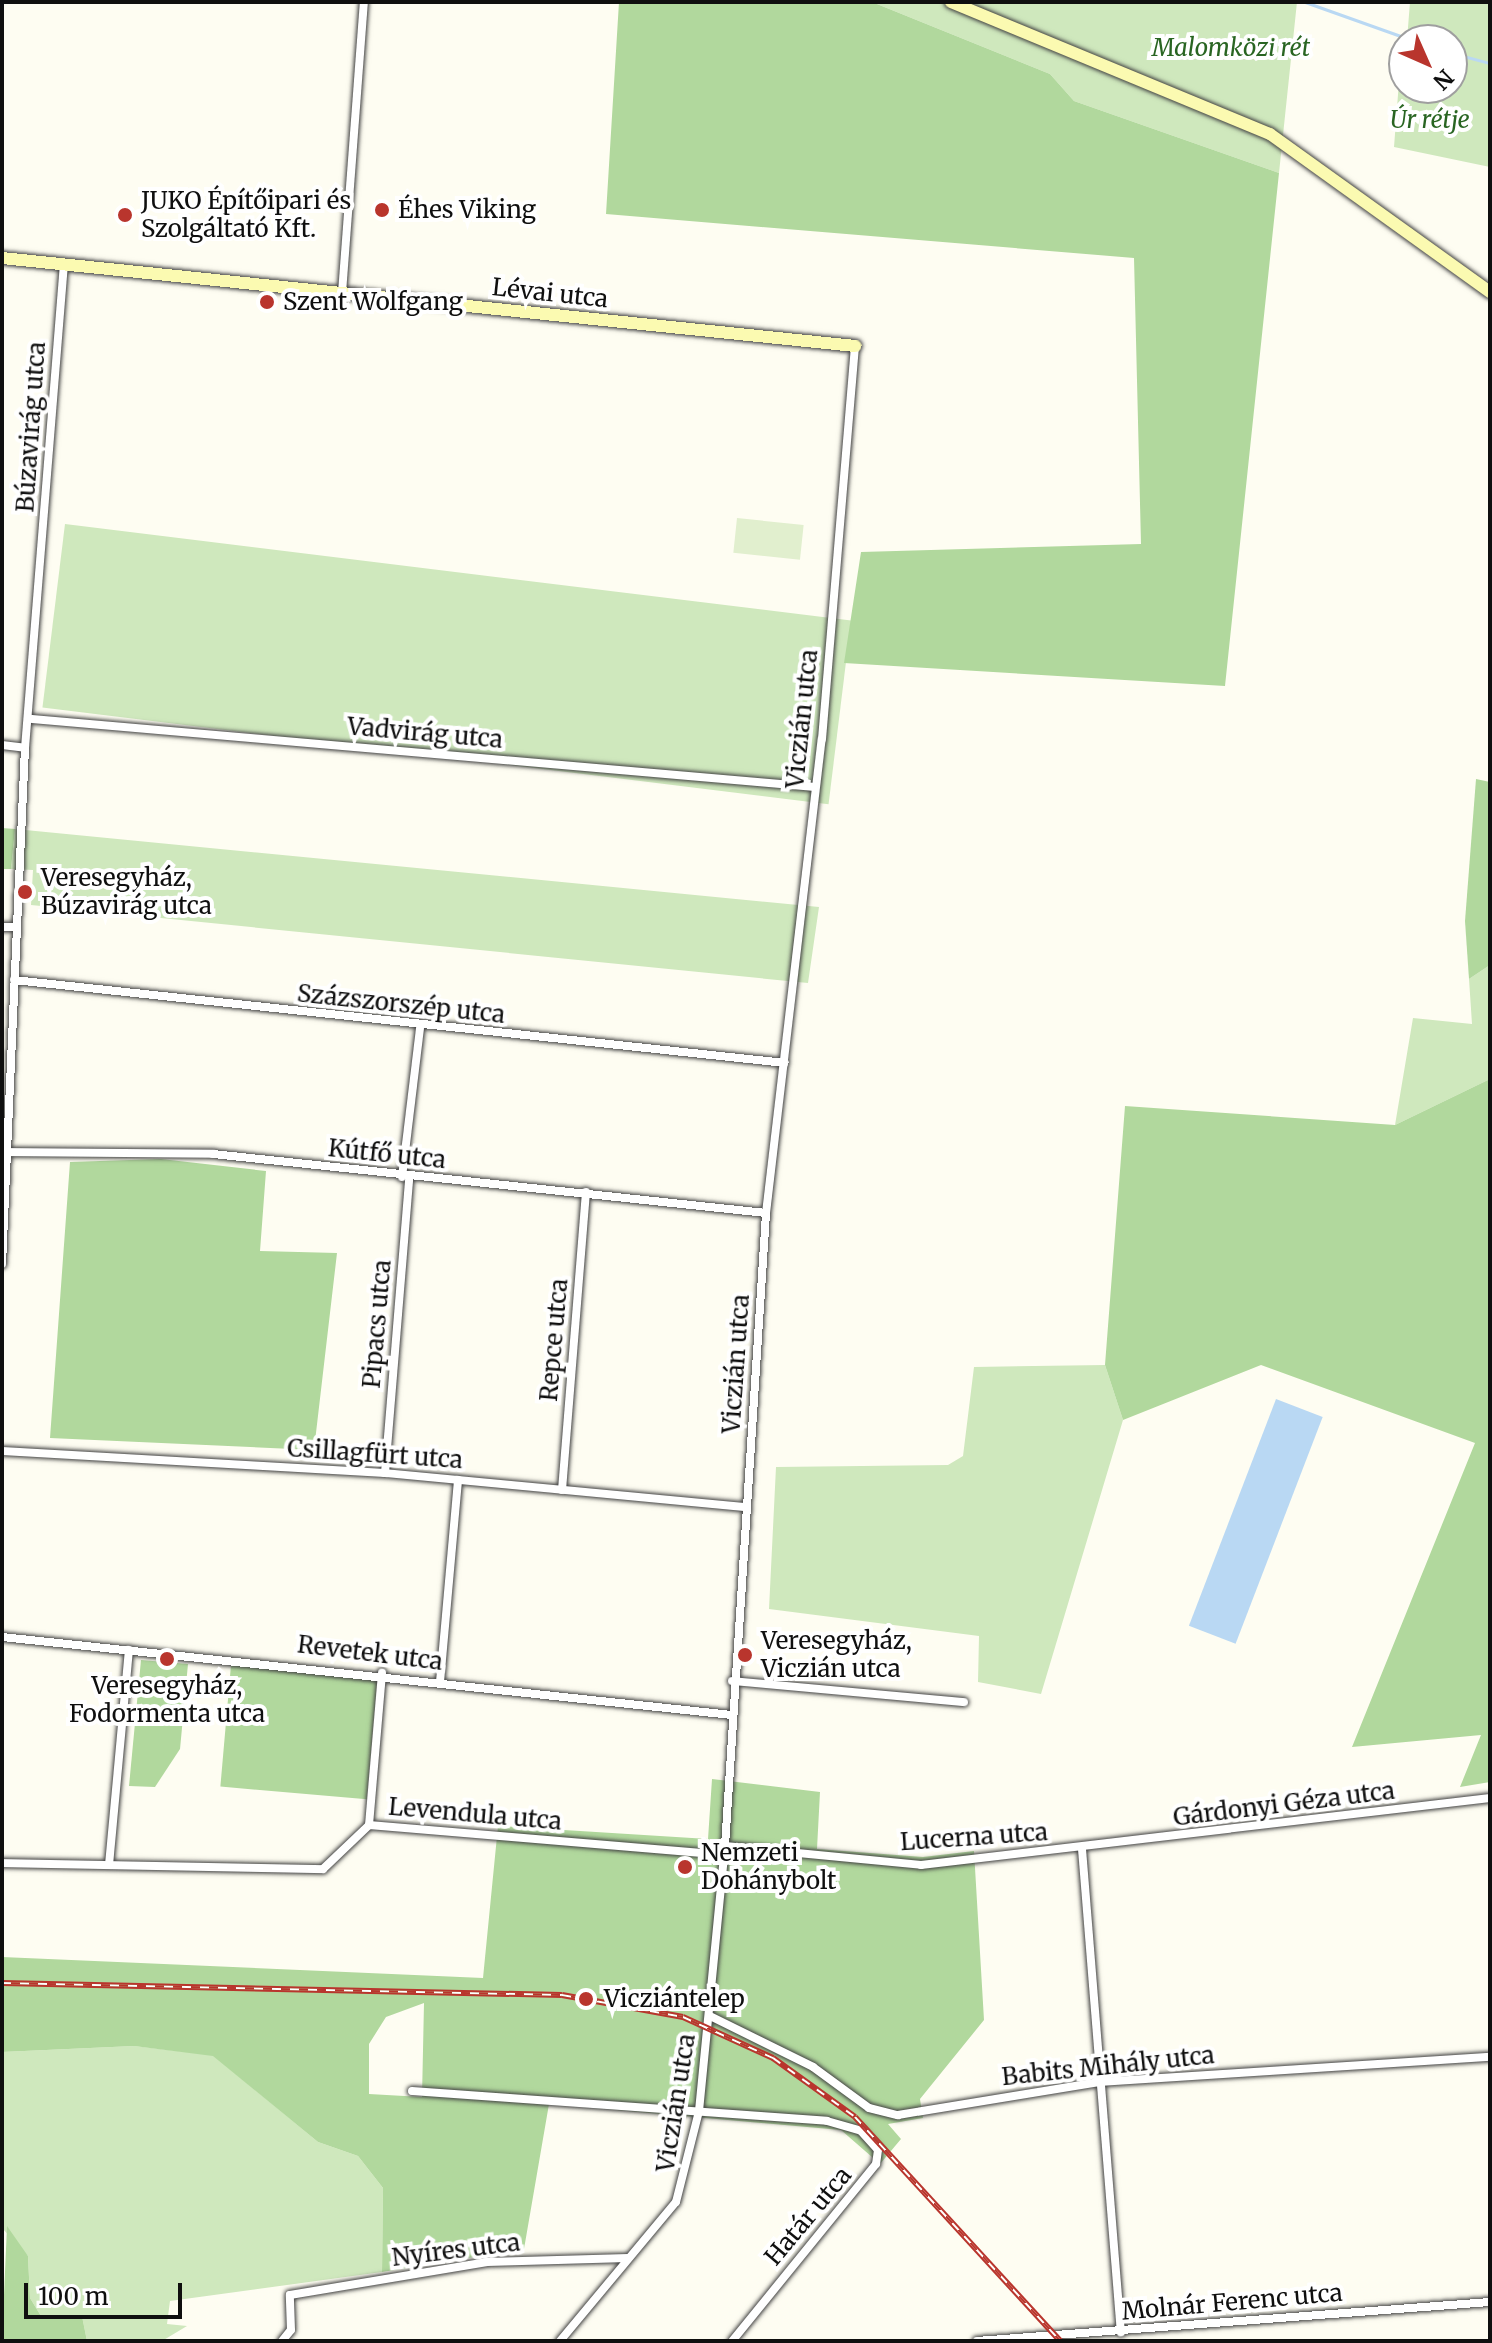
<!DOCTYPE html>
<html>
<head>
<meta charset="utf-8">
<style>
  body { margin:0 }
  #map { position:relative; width:1492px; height:2343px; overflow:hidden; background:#fefdf2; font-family:Merriweather,serif }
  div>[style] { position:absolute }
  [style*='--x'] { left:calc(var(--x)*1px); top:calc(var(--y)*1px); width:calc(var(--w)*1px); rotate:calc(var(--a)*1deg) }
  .green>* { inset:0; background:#cfe8bd; transform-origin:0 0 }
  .forest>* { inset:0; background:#b1d89d; transform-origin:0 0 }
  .pitch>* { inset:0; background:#e1efce; transform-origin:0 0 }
  .water>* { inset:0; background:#b9d8f3; transform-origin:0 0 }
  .stream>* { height:3px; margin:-1.5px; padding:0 1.5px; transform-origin:1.5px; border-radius:1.5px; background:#b9d8f3 }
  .roads { filter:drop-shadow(0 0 2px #424242) drop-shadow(0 0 2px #424242) }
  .street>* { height:8px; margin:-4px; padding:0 4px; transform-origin:4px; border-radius:4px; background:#fff }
  .secondary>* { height:12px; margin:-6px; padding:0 6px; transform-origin:6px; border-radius:6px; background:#fbfab1 }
  .rail>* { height:6px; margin-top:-3px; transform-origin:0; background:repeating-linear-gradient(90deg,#fff 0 9px,#b9352d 0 18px); box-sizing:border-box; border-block:2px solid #b9352d }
  .dots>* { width:22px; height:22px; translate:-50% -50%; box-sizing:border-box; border:4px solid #fff; border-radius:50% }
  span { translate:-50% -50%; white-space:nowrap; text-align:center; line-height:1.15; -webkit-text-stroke:8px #fff; paint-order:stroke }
  .park-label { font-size:24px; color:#296522; font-style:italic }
  .poi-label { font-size:24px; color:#0f0f0f }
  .left { translate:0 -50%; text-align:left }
  .street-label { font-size:24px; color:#0f0f0f }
  .frame { position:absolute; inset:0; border:4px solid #0f0f0f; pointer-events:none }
  .north { position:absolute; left:1388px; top:24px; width:80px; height:80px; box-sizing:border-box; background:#fff; border:2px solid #9f9f9f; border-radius:50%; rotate:135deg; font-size:22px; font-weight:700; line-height:32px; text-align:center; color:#0f0f0f }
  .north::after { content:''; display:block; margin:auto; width:28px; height:36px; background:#b9352d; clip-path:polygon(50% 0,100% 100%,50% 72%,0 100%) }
  .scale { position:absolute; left:24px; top:2283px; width:158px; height:36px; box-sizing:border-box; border:4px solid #0f0f0f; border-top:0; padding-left:10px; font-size:24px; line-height:28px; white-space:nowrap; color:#0f0f0f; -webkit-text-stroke:6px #fff; paint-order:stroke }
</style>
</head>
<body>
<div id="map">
  <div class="green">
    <div style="clip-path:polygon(872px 2px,1297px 2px,1279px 173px,1074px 101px,1050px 74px)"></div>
    <div style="clip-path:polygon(1410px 2px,1490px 2px,1490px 167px,1394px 147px,1402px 42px,1404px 88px,1452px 88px,1452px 40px,1407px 40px)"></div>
    <div style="left:65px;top:524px;width:792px;height:185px;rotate:7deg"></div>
    <div style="clip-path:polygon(15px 829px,819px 907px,808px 983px,31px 905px,33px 870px,11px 869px)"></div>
    <div style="clip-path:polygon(1490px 965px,1490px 1079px,1395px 1125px,1413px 1018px,1472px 1024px,1469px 979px)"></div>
    <div style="clip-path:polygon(1105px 1365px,1123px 1420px,1041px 1694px,978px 1682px,979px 1636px,769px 1609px,776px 1467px,948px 1465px,963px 1456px,974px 1367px)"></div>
    <div style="clip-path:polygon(134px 2046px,213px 2055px,318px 2142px,358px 2156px,383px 2188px,382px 2272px,170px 2301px,167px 2324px,187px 2326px,162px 2341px,87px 2341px,82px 2316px,41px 2316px,30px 2298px,28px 2256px,2px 2228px,2px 2052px)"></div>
  </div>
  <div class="forest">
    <div style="clip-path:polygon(619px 2px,872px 2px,1050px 74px,1074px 101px,1279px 173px,1225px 686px,844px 663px,861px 552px,1141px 544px,1134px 258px,606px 214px)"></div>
    <div style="clip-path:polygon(1476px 779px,1490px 782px,1490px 965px,1469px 979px,1465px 921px)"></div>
    <div style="clip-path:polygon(2px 828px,15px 829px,11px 869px,2px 869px)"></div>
    <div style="clip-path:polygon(1490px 1079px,1490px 1782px,1460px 1787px,1481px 1735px,1352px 1747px,1475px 1443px,1261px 1365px,1123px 1420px,1105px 1365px,1125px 1106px,1395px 1125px)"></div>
    <div style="clip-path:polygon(161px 1159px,266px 1171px,260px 1251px,337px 1253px,314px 1450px,50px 1438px,70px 1162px)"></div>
    <div style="clip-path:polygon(141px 1660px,188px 1664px,180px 1749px,155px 1787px,129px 1786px)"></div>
    <div style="left:231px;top:1665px;width:147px;height:122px;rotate:5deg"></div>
    <div style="clip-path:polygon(evenodd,712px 1779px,820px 1792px,817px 1849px,923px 1857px,974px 1851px,984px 2020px,920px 2099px,923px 2118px,888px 2124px,901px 2139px,880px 2164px,841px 2130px,549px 2104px,524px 2249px,382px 2272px,383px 2188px,358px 2156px,318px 2142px,213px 2056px,134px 2046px,2px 2052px,2px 1957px,483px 1978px,498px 1826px,708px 1839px,712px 1779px,424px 2003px,422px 2097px,369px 2094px,369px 2044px,386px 2017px,424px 2003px)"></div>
    <div style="clip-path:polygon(7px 2226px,28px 2256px,30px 2298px,41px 2316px,82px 2316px,87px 2341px,2px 2341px)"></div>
  </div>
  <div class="pitch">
    <div style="left:737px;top:518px;width:67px;height:35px;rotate:6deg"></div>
  </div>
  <div class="water">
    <div style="left:1276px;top:1399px;width:50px;height:243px;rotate:21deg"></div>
  </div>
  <div class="stream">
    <div style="--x:1305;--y:2;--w:114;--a:19.6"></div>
    <div style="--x:1452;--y:53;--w:39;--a:15"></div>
  </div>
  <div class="roads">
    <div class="street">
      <div style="--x:342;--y:293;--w:292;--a:-85.7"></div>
      <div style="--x:32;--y:719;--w:786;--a:4.96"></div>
      <div style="--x:2;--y:745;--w:23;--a:7"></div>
      <div style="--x:2;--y:927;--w:13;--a:0"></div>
      <div style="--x:14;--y:980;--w:775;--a:6.14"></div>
      <div style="--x:3;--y:1152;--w:210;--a:0.5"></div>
      <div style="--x:213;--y:1154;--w:556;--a:6.09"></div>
      <div style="--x:402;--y:1177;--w:150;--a:-83.1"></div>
      <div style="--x:2;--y:1264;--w:517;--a:-87.45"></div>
      <div style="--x:25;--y:748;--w:486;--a:-85.4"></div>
      <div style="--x:2;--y:1451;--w:384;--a:3.3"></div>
      <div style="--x:385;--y:1473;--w:362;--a:5.4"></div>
      <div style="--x:385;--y:1473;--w:296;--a:-85.3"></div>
      <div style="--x:562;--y:1490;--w:299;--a:-85.4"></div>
      <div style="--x:2;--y:1637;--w:734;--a:6.1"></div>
      <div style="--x:732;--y:1681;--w:233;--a:5.2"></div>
      <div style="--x:440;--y:1682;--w:203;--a:-84.9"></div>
      <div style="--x:369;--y:1825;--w:153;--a:-85.1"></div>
      <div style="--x:725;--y:1846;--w:197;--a:5.5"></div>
      <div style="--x:921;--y:1865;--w:573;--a:-6.72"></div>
      <div style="--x:1082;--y:1849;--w:485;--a:85.4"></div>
      <div style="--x:2;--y:1863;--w:321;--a:1.1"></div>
      <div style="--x:323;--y:1869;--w:64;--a:-43.7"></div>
      <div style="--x:369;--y:1825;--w:355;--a:4.8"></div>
      <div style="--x:109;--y:1865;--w:216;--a:-84.7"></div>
      <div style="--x:710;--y:2016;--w:115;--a:26.3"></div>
      <div style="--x:813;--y:2067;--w:69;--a:36.2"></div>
      <div style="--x:869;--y:2108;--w:30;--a:14"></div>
      <div style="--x:898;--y:2115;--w:204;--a:-9.3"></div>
      <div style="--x:1099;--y:2082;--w:392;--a:-3.7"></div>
      <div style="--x:412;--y:2091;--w:416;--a:4.1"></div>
      <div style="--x:827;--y:2121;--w:35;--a:16"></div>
      <div style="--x:861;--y:2131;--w:25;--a:48"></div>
      <div style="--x:878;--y:2150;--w:14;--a:98"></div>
      <div style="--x:876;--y:2164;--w:228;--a:129.1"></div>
      <div style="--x:282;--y:2341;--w:14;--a:-51"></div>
      <div style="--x:291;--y:2330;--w:35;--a:-92"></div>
      <div style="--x:290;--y:2295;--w:200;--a:-9.5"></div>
      <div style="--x:487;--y:2262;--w:141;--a:-1.6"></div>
      <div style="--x:560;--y:2341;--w:181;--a:-50.2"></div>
      <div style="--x:676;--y:2202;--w:94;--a:-75.8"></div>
      <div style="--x:699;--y:2111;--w:266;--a:-84.4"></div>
      <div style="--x:725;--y:1846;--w:634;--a:-86.29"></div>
      <div style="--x:766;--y:1213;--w:477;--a:-83.3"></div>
      <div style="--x:822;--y:739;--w:394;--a:-85.2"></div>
      <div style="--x:977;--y:2341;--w:514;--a:-4.35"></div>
    </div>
    <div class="secondary">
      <div style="--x:951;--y:2;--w:345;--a:22.5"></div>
      <div style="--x:1270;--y:134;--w:271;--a:35.7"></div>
      <div style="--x:2;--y:258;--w:858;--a:5.89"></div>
    </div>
  </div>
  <div class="rail">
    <div style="--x:2;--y:1983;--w:560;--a:1.23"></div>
    <div style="--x:562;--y:1995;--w:123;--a:10.3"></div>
    <div style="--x:683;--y:2017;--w:99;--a:24.5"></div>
    <div style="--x:773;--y:2058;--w:101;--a:35.7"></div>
    <div style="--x:855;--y:2117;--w:304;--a:47.5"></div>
  </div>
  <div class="dots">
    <div style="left:382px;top:210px;background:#b9352d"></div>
    <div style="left:125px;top:215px;background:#b9352d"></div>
    <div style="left:267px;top:302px;background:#b9352d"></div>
    <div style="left:25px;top:892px;background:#b9352d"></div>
    <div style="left:745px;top:1655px;background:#b9352d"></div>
    <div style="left:167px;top:1659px;background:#b9352d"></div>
    <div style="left:685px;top:1867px;background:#b9352d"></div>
    <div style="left:586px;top:1999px;background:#b9352d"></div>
  </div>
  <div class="park-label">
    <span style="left:1231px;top:48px">Malomközi rét</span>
    <span style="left:1430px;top:120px">Úr rétje</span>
  </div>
  <div class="poi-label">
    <span class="left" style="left:141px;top:215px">JUKO Építőipari és<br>Szolgáltató Kft.</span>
    <span class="left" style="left:398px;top:210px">Éhes Viking</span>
    <span class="left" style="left:283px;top:302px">Szent Wolfgang</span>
    <span class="left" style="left:41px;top:892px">Veresegyház,<br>Búzavirág utca</span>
    <span class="left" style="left:761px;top:1655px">Veresegyház,<br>Viczián utca</span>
    <span style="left:167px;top:1700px">Veresegyház,<br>Fodormenta utca</span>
    <span class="left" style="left:701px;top:1867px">Nemzeti<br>Dohánybolt</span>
    <span class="left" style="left:604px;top:1999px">Vicziántelep</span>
  </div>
  <div class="street-label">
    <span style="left:550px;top:293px;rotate:6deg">Lévai utca</span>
    <span style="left:31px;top:427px;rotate:-86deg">Búzavirág utca</span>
    <span style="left:802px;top:719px;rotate:-84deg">Viczián utca</span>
    <span style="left:425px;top:733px;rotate:5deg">Vadvirág utca</span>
    <span style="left:401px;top:1004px;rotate:6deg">Százszorszép utca</span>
    <span style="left:387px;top:1154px;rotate:6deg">Kútfő utca</span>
    <span style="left:377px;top:1324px;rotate:-85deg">Pipacs utca</span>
    <span style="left:554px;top:1340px;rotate:-85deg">Repce utca</span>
    <span style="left:736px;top:1364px;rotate:-86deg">Viczián utca</span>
    <span style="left:375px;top:1454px;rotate:4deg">Csillagfürt utca</span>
    <span style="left:370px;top:1653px;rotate:7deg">Revetek utca</span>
    <span style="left:1284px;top:1804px;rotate:-7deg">Gárdonyi Géza utca</span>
    <span style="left:475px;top:1814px;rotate:5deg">Levendula utca</span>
    <span style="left:974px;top:1837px;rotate:-4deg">Lucerna utca</span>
    <span style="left:1108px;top:2066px;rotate:-6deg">Babits Mihály utca</span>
    <span style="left:676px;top:2103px;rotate:-81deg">Viczián utca</span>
    <span style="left:808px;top:2216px;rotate:-50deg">Határ utca</span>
    <span style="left:456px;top:2250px;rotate:-7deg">Nyíres utca</span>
    <span style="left:1232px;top:2302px;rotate:-5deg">Molnár Ferenc utca</span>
  </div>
  <div class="frame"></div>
  <div class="north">N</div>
  <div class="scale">100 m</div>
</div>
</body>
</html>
